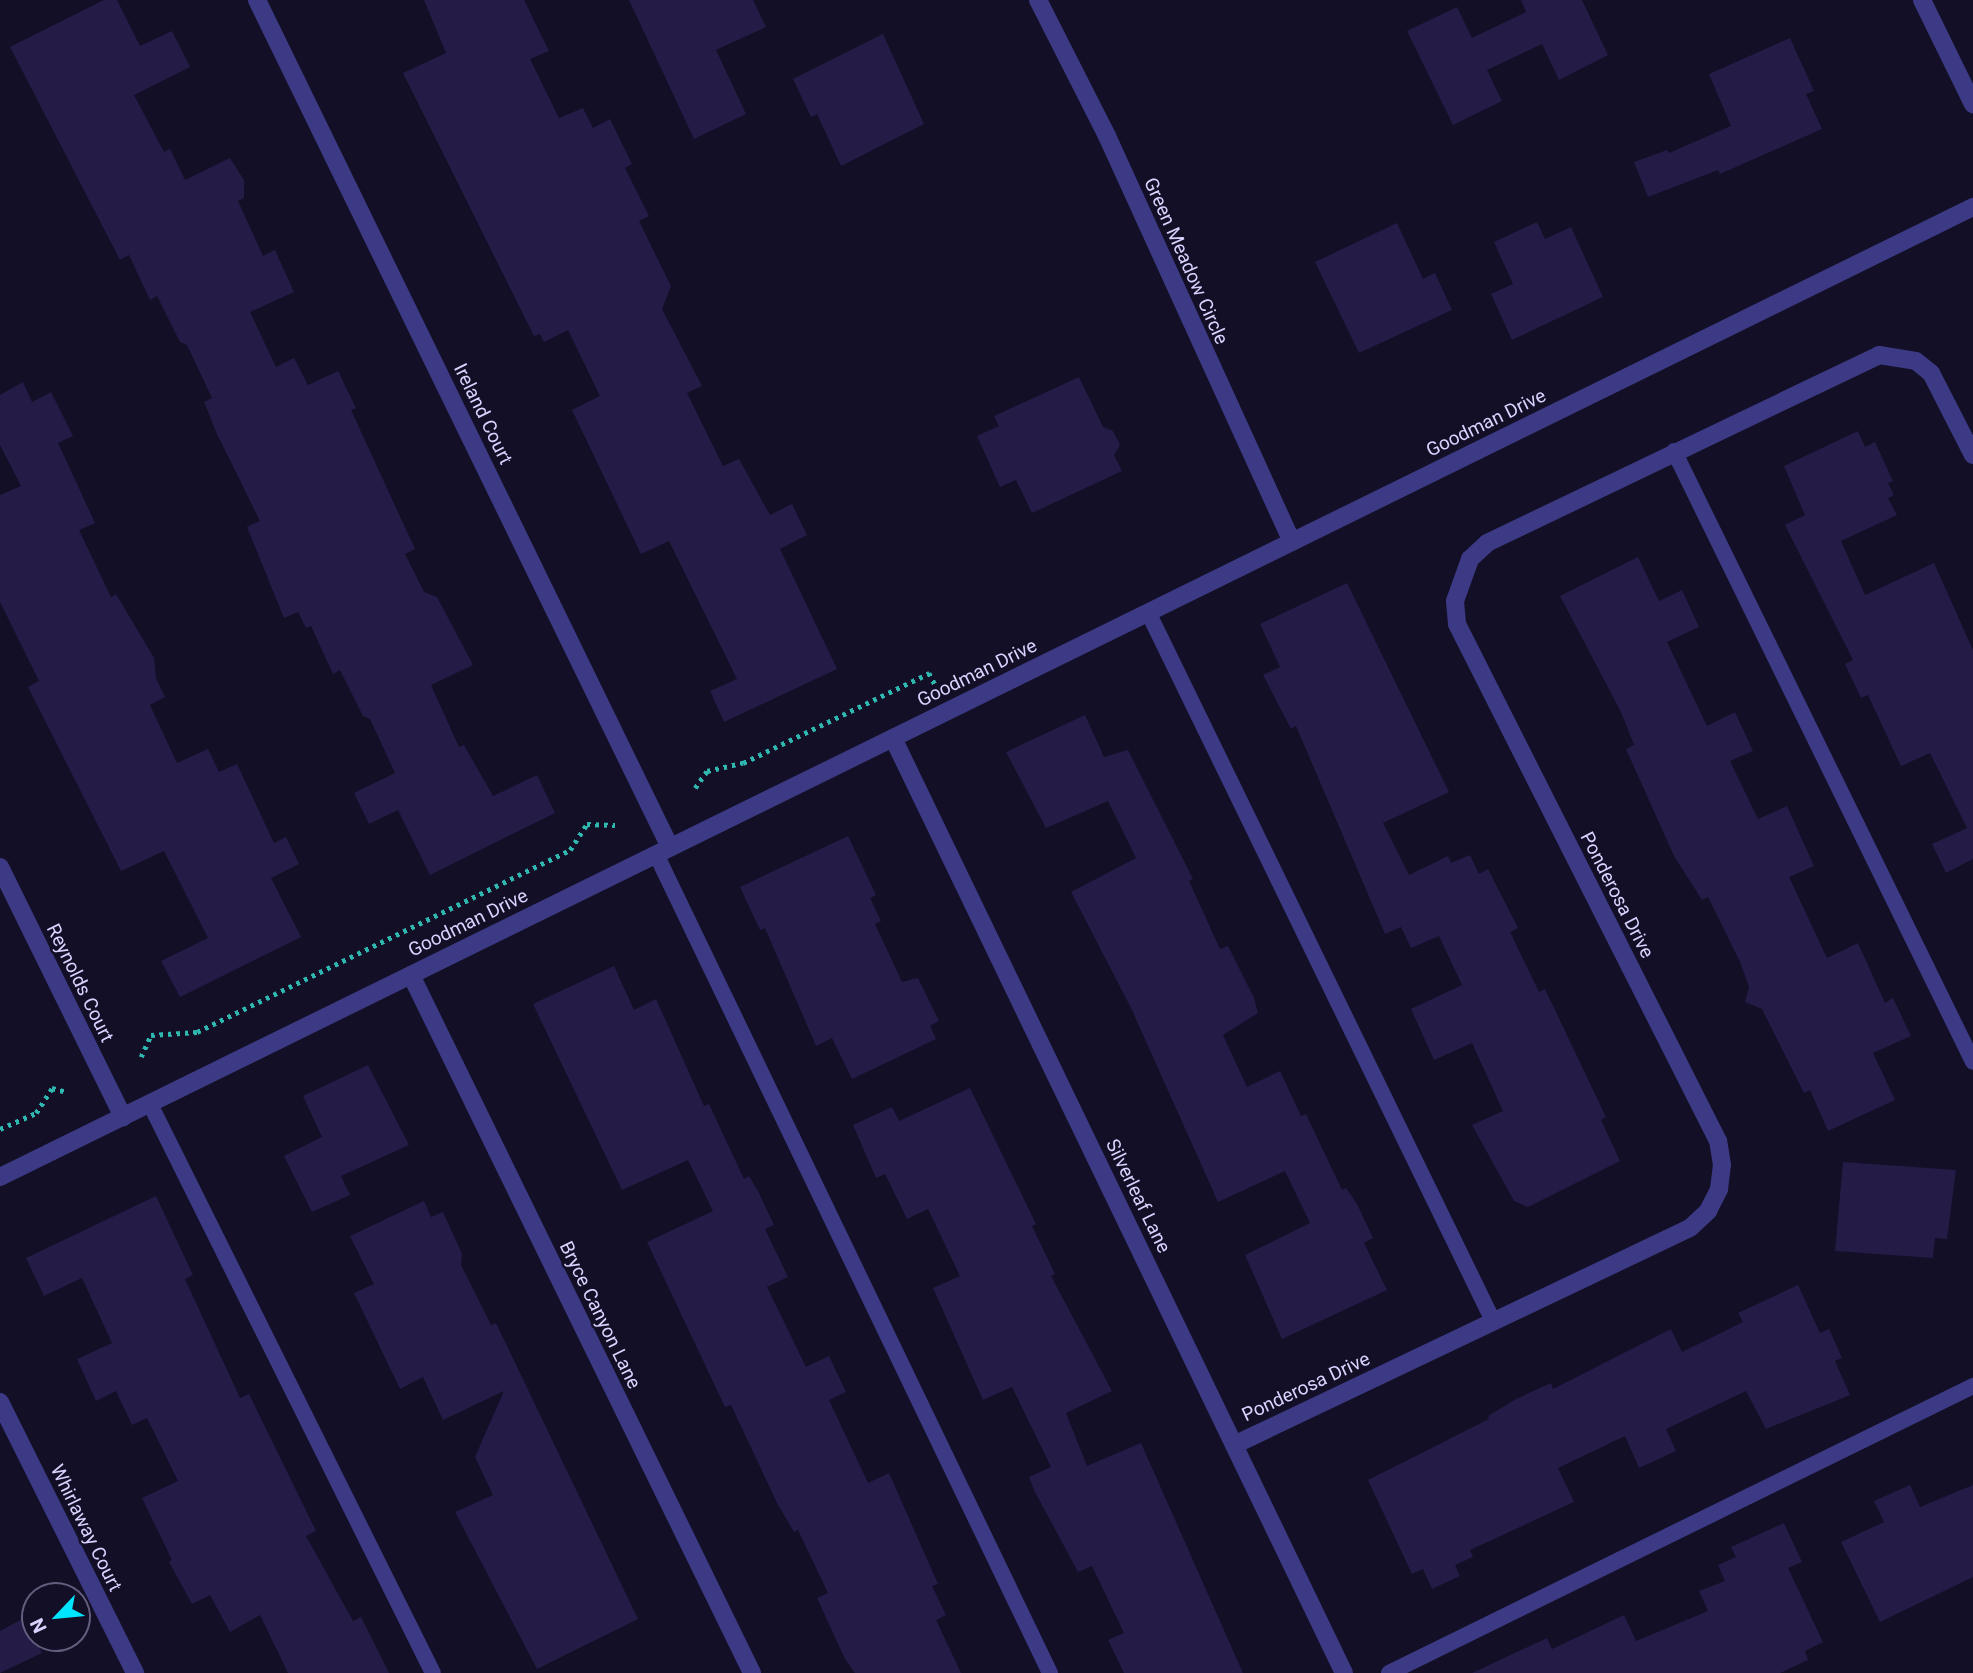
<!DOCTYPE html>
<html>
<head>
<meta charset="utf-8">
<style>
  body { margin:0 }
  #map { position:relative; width:1973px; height:1673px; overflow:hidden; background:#130f26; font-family:Roboto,sans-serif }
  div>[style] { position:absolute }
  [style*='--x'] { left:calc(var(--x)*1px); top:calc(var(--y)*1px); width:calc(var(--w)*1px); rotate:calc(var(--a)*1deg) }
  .building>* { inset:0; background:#241b47 }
  .path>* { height:4.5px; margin-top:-2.25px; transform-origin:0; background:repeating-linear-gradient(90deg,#2fb8b0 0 3.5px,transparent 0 8.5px) }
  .service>* { height:16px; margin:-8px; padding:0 8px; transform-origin:8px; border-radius:8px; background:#3d3a85 }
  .minor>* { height:18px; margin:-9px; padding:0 9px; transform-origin:9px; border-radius:9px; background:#3d3a85 }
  span { translate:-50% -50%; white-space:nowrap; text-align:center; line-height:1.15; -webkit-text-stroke:5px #130f26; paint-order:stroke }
  .street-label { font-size:19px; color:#d9d4ff }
  .north { position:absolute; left:21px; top:1582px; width:70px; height:70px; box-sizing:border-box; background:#130f26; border:2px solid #625e7d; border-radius:50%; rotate:244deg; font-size:19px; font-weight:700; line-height:28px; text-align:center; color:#d9d4ff }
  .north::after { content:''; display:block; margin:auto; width:24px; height:32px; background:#00e5ff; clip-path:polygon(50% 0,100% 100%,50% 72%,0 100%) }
</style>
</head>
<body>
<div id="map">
  <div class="building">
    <div style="clip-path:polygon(104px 0,117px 0,140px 46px,172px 31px,190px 67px,134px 95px,164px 152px,170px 149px,185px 180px,230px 158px,244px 180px,244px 198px,238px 201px,263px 256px,275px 250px,294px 292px,250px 312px,276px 367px,294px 358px,308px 385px,338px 371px,356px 408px,351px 410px,415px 549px,405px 554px,424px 592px,437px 597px,473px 665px,431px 685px,459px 747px,464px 745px,493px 796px,537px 775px,555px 813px,430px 875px,398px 810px,369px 824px,354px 793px,395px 773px,370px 719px,363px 716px,340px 670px,333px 674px,311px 626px,306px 628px,298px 612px,284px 618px,247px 527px,260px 521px,217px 434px,204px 402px,212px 398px,187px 345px,180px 342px,157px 296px,150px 300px,129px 255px,120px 260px,10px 47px)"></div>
    <div style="clip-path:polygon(424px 0,524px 0,549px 51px,530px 59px,559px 118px,583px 108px,593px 128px,610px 119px,632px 164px,625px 168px,649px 216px,639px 221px,671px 286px,662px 309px,702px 386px,687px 393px,723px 466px,739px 459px,770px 515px,792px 504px,807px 535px,780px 549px,837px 669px,724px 722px,710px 691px,737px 679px,669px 541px,641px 554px,572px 410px,600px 396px,568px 330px,544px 342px,540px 334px,534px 336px,403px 73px,446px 53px)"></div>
    <div style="clip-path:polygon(629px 0,753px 0,766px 27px,716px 50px,746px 114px,694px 139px)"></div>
    <div style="clip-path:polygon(1521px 0,1582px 0,1608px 55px,1559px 80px,1542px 44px,1487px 70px,1502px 101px,1453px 125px,1407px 31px,1457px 7px,1472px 38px,1526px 12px)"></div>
    <div style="clip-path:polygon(883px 34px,924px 124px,841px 166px,817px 114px,811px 117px,793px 79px)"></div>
    <div style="clip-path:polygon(1790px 38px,1814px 91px,1806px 94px,1822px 129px,1720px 174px,1718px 170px,1648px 197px,1634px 162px,1667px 150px,1669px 153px,1731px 126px,1709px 74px)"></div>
    <div style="clip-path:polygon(1537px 222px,1545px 239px,1571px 227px,1603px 297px,1512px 340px,1491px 294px,1513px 284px,1494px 242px)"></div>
    <div style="clip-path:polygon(1397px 223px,1423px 279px,1435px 273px,1452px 310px,1359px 353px,1315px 262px)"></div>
    <div style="clip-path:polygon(1079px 377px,1103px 427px,1113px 431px,1120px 445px,1114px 455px,1122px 471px,1032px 513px,1016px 480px,1000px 487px,977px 436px,999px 426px,994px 416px)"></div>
    <div style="clip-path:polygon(23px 382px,32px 402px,51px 392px,73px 436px,58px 443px,95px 523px,79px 530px,111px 597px,116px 594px,154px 658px,156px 678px,165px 697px,150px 705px,177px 763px,208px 749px,219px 772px,237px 764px,274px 843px,286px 837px,299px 864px,271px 878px,301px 937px,180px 997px,161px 961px,208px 938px,164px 851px,121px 871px,28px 687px,39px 681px,0 602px,0 495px,21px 486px,0 445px,0 395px)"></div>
    <div style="clip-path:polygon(1858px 431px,1865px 447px,1875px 442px,1893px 481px,1888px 483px,1894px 495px,1888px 498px,1897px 515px,1841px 541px,1865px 595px,1934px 563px,1973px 650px,1973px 859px,1946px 873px,1932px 844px,1967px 828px,1930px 753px,1901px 766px,1868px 695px,1861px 698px,1845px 664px,1853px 660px,1785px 525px,1805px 515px,1784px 466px)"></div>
    <div style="clip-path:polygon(1638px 557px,1659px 601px,1682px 590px,1699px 627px,1667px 642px,1707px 726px,1735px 712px,1753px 751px,1730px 761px,1758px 819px,1787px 806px,1814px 866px,1789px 877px,1827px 958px,1858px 943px,1885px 1003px,1893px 998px,1911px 1036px,1873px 1053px,1895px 1100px,1828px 1131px,1810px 1090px,1804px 1093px,1762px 1009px,1745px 1002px,1749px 987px,1740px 962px,1708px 897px,1702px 900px,1674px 856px,1626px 749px,1634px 745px,1621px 712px,1560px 596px)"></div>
    <div style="clip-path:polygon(1347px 583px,1449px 792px,1383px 823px,1409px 875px,1448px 856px,1451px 863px,1470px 855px,1479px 874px,1488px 869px,1518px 928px,1510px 932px,1539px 992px,1545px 989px,1606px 1117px,1601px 1120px,1620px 1161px,1528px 1207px,1514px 1201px,1472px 1125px,1503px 1111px,1472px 1043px,1434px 1060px,1411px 1009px,1462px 985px,1439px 936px,1411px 948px,1401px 927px,1385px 934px,1296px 726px,1291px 729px,1263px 675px,1280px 667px,1260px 624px)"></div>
    <div style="clip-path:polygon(1085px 715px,1104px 757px,1128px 750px,1193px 879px,1189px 881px,1220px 949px,1228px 946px,1254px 998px,1258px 1013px,1223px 1035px,1247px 1087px,1280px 1071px,1301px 1116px,1306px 1114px,1342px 1190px,1346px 1188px,1357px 1204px,1373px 1238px,1364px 1243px,1387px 1290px,1282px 1339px,1245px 1255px,1310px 1223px,1285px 1171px,1218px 1202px,1131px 1008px,1071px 892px,1136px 858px,1108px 801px,1046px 828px,1006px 752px)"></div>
    <div style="clip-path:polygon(848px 836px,876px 895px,870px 898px,881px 921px,875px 924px,902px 982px,918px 978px,939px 1021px,930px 1026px,936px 1039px,852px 1079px,832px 1038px,816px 1046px,765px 928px,760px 930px,740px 887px)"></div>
    <div style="clip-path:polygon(614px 966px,634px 1010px,656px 999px,704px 1106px,709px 1104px,744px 1179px,749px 1176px,758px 1191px,774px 1225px,765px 1229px,788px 1277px,767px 1287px,806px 1367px,829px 1356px,846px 1392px,829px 1400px,868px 1483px,889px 1473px,938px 1584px,932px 1586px,946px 1615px,936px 1620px,961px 1673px,855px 1673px,845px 1659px,817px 1598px,828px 1593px,798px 1530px,794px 1532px,777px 1503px,731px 1405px,725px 1407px,647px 1242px,713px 1211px,688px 1160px,622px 1190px,533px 1004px)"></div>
    <div style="clip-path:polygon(368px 1065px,409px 1145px,341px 1176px,350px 1195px,312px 1212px,284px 1156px,322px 1137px,303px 1096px)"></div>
    <div style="clip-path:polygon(970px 1088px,1036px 1224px,1032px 1226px,1055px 1274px,1051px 1276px,1112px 1391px,1066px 1413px,1087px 1466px,1141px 1443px,1243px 1673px,1124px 1673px,1108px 1640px,1124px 1633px,1092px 1566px,1078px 1572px,1035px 1492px,1029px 1477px,1051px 1467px,1012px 1387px,983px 1400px,933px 1288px,960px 1276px,928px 1209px,907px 1219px,885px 1174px,876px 1178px,853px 1125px,892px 1107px,899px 1121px)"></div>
    <div style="clip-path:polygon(1843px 1162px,1956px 1170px,1947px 1239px,1935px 1238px,1933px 1258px,1835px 1251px)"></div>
    <div style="clip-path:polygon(156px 1196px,193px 1275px,185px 1279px,240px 1398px,249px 1394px,316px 1531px,306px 1536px,353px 1621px,361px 1617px,389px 1673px,288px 1673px,260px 1615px,230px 1632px,210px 1595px,192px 1604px,169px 1562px,172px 1560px,142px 1498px,178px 1481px,147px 1418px,132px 1425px,116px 1391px,96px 1401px,77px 1359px,112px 1343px,82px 1278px,44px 1296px,26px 1258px)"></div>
    <div style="clip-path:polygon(424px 1201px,431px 1217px,443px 1212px,462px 1254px,461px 1265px,491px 1325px,496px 1323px,638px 1619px,537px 1669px,455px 1512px,493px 1495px,475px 1457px,504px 1391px,443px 1420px,423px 1377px,400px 1389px,354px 1293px,374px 1284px,350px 1236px)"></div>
    <div style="clip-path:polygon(1798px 1285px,1820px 1333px,1829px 1329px,1842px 1358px,1835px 1361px,1850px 1395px,1766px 1429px,1746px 1391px,1666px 1429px,1676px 1451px,1639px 1468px,1625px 1436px,1558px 1468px,1574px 1502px,1470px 1550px,1473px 1557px,1455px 1565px,1460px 1576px,1432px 1589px,1423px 1569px,1412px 1574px,1368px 1480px,1489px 1419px,1488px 1416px,1516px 1399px,1551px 1383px,1553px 1389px,1671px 1329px,1682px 1352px,1743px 1322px,1738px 1313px)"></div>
    <div style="clip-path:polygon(1910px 1485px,1920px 1507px,1973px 1485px,1973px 1577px,1880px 1622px,1841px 1542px,1884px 1522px,1874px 1501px)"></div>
    <div style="clip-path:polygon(1784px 1523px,1802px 1562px,1788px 1568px,1823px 1642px,1805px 1651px,1808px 1660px,1780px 1673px,1472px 1673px,1547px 1638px,1552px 1649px,1624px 1615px,1636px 1641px,1708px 1611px,1699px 1591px,1725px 1581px,1718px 1565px,1736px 1557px,1731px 1547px)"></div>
    <div style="clip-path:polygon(24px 1618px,42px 1653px,0 1673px,0 1631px)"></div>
  </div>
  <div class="path">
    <div style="--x:695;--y:788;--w:21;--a:-55"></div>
    <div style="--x:707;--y:771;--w:37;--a:-13"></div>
    <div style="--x:743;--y:763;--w:207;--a:-25.8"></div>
    <div style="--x:929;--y:673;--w:15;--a:62"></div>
    <div style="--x:141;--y:1057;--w:24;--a:-66"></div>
    <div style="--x:151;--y:1035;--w:46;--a:-3.7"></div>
    <div style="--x:197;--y:1032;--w:415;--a:-26"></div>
    <div style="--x:570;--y:850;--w:31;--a:-57"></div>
    <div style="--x:587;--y:824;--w:28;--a:2"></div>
    <div style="--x:0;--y:1129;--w:39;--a:-24"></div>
    <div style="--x:36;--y:1113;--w:30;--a:-57"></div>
    <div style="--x:52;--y:1088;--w:16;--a:15"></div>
  </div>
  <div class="service">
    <div style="--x:1674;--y:451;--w:680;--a:63.92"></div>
    <div style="--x:1148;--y:612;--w:788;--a:64.05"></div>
    <div style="--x:656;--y:854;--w:909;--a:64.31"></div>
    <div style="--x:150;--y:1104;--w:635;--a:63.56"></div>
    <div style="--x:1389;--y:1673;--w:651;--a:-26.17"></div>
  </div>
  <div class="minor">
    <div style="--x:257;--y:0;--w:942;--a:64.01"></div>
    <div style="--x:1038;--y:0;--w:153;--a:63.1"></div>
    <div style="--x:1107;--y:136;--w:446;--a:65.5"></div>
    <div style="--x:1922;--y:0;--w:116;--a:63.9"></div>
    <div style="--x:893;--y:738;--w:1038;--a:64.25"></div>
    <div style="--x:0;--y:867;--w:279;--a:63.8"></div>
    <div style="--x:411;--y:975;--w:777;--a:63.96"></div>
    <div style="--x:0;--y:1177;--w:2199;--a:-26.18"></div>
    <div style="--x:0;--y:1402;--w:303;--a:63.5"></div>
    <div style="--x:1234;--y:1445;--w:505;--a:-25.45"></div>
    <div style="--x:1690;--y:1228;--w:25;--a:-43"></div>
    <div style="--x:1708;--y:1211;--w:25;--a:-63"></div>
    <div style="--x:1719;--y:1189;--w:24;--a:-83"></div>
    <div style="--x:1722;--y:1165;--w:24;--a:-99"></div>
    <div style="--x:1718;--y:1141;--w:579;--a:-116.79"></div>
    <div style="--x:1457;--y:624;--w:23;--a:-95"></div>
    <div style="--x:1455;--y:601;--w:45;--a:-70.3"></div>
    <div style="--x:1470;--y:559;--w:23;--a:-43"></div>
    <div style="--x:1487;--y:543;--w:435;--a:-25.6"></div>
    <div style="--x:1879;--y:355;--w:37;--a:9"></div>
    <div style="--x:1916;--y:361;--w:19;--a:39"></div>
    <div style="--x:1931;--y:373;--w:92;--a:62.9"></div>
  </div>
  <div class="street-label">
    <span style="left:1186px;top:261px;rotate:66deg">Green Meadow Circle</span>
    <span style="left:483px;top:414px;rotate:64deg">Ireland Court</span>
    <span style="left:1486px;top:423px;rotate:-26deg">Goodman Drive</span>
    <span style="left:977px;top:673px;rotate:-26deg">Goodman Drive</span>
    <span style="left:1617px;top:895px;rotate:63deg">Ponderosa Drive</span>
    <span style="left:468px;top:923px;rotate:-26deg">Goodman Drive</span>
    <span style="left:80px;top:983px;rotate:64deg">Reynolds Court</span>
    <span style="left:1138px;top:1196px;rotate:64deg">Silverleaf Lane</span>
    <span style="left:600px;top:1315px;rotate:64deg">Bryce Canyon Lane</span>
    <span style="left:1306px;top:1387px;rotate:-25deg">Ponderosa Drive</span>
    <span style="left:86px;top:1528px;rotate:64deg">Whirlaway Court</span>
  </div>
  <div class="north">N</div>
</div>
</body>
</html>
